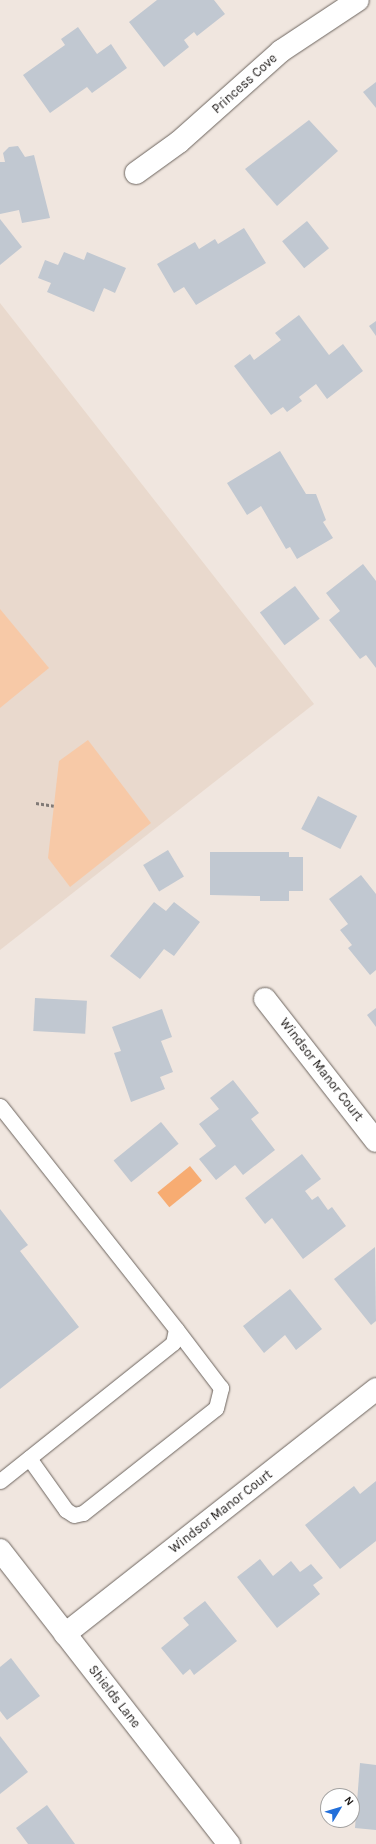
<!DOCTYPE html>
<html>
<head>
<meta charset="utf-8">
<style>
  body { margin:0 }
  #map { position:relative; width:376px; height:1844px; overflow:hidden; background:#f0e6df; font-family:Karla,sans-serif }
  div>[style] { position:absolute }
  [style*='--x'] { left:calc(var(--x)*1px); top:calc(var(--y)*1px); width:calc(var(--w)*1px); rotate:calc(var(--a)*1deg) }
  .built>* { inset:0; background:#e9d9cd }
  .green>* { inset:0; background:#f7c9a7 }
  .water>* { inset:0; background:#f7ac72; transform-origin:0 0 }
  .building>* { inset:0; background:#c1c8d1; transform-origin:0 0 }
  .path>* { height:2.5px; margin-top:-1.25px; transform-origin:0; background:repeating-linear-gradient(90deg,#817a76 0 3px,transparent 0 5px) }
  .roads { filter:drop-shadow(0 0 1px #6c645e) drop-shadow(0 0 1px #6c645e) }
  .lane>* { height:15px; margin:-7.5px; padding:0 7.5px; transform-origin:7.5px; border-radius:7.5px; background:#fff }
  .street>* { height:22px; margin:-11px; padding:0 11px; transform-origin:11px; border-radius:11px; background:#fff }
  .secondary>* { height:22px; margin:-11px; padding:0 11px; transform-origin:11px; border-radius:11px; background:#fff }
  span { translate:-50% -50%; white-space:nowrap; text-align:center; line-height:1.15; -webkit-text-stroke:3px #fff; paint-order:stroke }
  .street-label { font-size:13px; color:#1a1614 }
  .north { position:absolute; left:320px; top:1788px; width:40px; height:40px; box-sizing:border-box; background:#fff; border:1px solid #a3a2a1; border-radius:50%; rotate:52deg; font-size:11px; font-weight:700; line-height:16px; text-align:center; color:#1a1614 }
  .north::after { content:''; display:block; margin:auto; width:14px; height:18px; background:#226fda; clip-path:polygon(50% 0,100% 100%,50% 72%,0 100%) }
</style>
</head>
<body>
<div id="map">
  <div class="built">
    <div style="clip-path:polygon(0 303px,314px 704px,0 950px)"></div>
  </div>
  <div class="green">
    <div style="clip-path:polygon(0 609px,49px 668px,0 708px)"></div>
    <div style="clip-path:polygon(88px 740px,151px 823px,70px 887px,48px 858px,59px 761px)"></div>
  </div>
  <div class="water">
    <div style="left:190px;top:1166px;width:19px;height:42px;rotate:51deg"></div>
  </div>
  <div class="building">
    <div style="clip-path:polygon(157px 0,214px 0,225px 14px,197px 36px,194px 32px,184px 40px,189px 47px,164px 67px,129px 22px)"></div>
    <div style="clip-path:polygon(78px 27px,97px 54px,111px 44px,127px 68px,92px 93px,87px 87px,50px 113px,23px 75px,65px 45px,61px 39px)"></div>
    <div style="clip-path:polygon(376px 82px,376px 108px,363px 92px)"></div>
    <div style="clip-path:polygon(309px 120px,338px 151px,277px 206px,245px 169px)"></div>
    <div style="clip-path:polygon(18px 146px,25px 157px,34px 155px,50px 218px,22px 223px,19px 210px,0 214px,0 162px,5px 162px,3px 153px,9px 147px)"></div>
    <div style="clip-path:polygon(0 219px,22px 247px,0 265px)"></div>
    <div style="left:307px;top:221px;width:35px;height:32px;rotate:51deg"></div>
    <div style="clip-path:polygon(244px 228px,266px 263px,196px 305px,184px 287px,174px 293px,157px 264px,195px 242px,199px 249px,215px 239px,218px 244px)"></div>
    <div style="clip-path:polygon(64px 252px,84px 260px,87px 252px,126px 268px,115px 293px,104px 288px,94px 312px,47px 292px,51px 283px,38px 278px,45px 260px,58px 265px)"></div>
    <div style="clip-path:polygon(299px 315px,329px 355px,343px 344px,363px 371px,327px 399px,316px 384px,299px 397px,302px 401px,287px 412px,283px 407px,271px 415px,234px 366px,250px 354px,254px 360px,281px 340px,275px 333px)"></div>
    <div style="clip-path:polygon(376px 321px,376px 336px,369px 326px)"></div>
    <div style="clip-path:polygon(280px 451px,306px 494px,316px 494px,326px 520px,323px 522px,333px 538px,297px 559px,290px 547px,286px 549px,261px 506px,247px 515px,227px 483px)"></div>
    <div style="clip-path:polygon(363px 564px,376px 581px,376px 668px,366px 655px,360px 659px,329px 620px,340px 611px,326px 593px)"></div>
    <div style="left:295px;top:586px;width:41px;height:44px;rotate:53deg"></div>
    <div style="left:318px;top:796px;width:44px;height:37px;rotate:27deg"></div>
    <div style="left:168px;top:850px;width:31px;height:29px;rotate:59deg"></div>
    <div style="clip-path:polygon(210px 852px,289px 852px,289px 857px,303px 857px,303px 891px,289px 891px,289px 901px,260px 901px,260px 896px,210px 895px)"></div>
    <div style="clip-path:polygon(361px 875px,376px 894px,376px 970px,370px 975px,348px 948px,352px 945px,340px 930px,348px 924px,329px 899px)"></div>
    <div style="clip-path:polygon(154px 902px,166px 911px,174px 902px,200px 922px,174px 956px,164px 949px,140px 979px,110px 956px)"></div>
    <div style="left:35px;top:998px;width:52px;height:33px;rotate:3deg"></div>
    <div style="clip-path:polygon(376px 1008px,376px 1027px,367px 1015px)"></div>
    <div style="clip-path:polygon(162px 1009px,172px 1037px,161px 1041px,173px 1072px,160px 1077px,165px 1089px,131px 1102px,114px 1053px,121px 1051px,112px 1027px)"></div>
    <div style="clip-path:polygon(233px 1080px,259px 1113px,251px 1119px,275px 1150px,243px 1175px,235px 1165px,216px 1180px,199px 1159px,216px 1146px,199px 1124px,219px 1109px,210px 1098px)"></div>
    <div style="left:161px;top:1122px;width:28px;height:61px;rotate:51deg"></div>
    <div style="clip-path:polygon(302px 1154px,321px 1179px,305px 1191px,312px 1200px,318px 1196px,328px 1210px,332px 1207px,346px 1226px,303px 1259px,272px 1218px,265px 1224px,245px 1198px)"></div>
    <div style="clip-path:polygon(0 1209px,28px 1245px,20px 1251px,79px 1327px,0 1389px)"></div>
    <div style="clip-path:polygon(375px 1247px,376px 1321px,371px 1325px,334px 1279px)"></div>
    <div style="clip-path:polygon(290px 1289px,322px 1329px,296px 1350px,285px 1335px,264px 1353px,243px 1326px)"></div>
    <div style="clip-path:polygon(376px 1481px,376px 1541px,340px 1569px,305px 1525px,354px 1486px,360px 1494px)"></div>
    <div style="clip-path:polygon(260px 1559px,273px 1576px,291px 1561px,300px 1572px,311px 1564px,323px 1578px,313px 1585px,320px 1594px,277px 1628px,237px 1577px)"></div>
    <div style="clip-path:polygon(205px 1601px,237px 1641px,194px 1675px,190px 1669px,183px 1675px,161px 1648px,189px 1625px,183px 1618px)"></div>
    <div style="clip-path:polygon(11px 1658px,40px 1696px,7px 1720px,0 1711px,0 1667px)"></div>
    <div style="clip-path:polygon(0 1736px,28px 1772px,0 1794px)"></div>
    <div style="clip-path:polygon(360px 1763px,376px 1765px,376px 1830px,355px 1828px)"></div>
    <div style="clip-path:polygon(47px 1805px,75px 1844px,28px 1844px,16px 1828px)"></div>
  </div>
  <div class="path">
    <div style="--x:36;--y:803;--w:18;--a:9"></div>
  </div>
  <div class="roads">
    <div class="lane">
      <div style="--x:0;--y:1106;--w:284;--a:51.7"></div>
      <div style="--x:176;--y:1329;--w:14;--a:102"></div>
      <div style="--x:173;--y:1343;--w:221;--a:141.4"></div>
      <div style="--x:29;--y:1458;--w:64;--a:54.6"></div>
      <div style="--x:66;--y:1510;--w:9;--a:32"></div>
      <div style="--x:74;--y:1515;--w:9;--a:-13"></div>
      <div style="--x:83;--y:1513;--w:169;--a:-38.3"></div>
      <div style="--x:216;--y:1408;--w:21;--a:-76"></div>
      <div style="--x:221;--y:1388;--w:74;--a:-127.3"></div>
    </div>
    <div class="street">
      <div style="--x:136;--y:173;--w:53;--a:-35.8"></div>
      <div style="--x:179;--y:142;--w:137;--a:-41.7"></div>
      <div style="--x:281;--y:51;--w:92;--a:-33.5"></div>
      <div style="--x:265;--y:999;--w:180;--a:52"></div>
      <div style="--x:65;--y:1634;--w:396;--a:-38.2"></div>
    </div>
    <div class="secondary">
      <div style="--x:0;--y:1550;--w:373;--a:52.1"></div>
    </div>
  </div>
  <div class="street-label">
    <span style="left:245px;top:84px;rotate:-42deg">Princess Cove</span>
    <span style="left:321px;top:1070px;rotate:52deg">Windsor Manor Court</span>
    <span style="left:221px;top:1512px;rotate:-38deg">Windsor Manor Court</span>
    <span style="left:114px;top:1697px;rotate:52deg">Shields Lane</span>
  </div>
  <div class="north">N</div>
</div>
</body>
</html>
